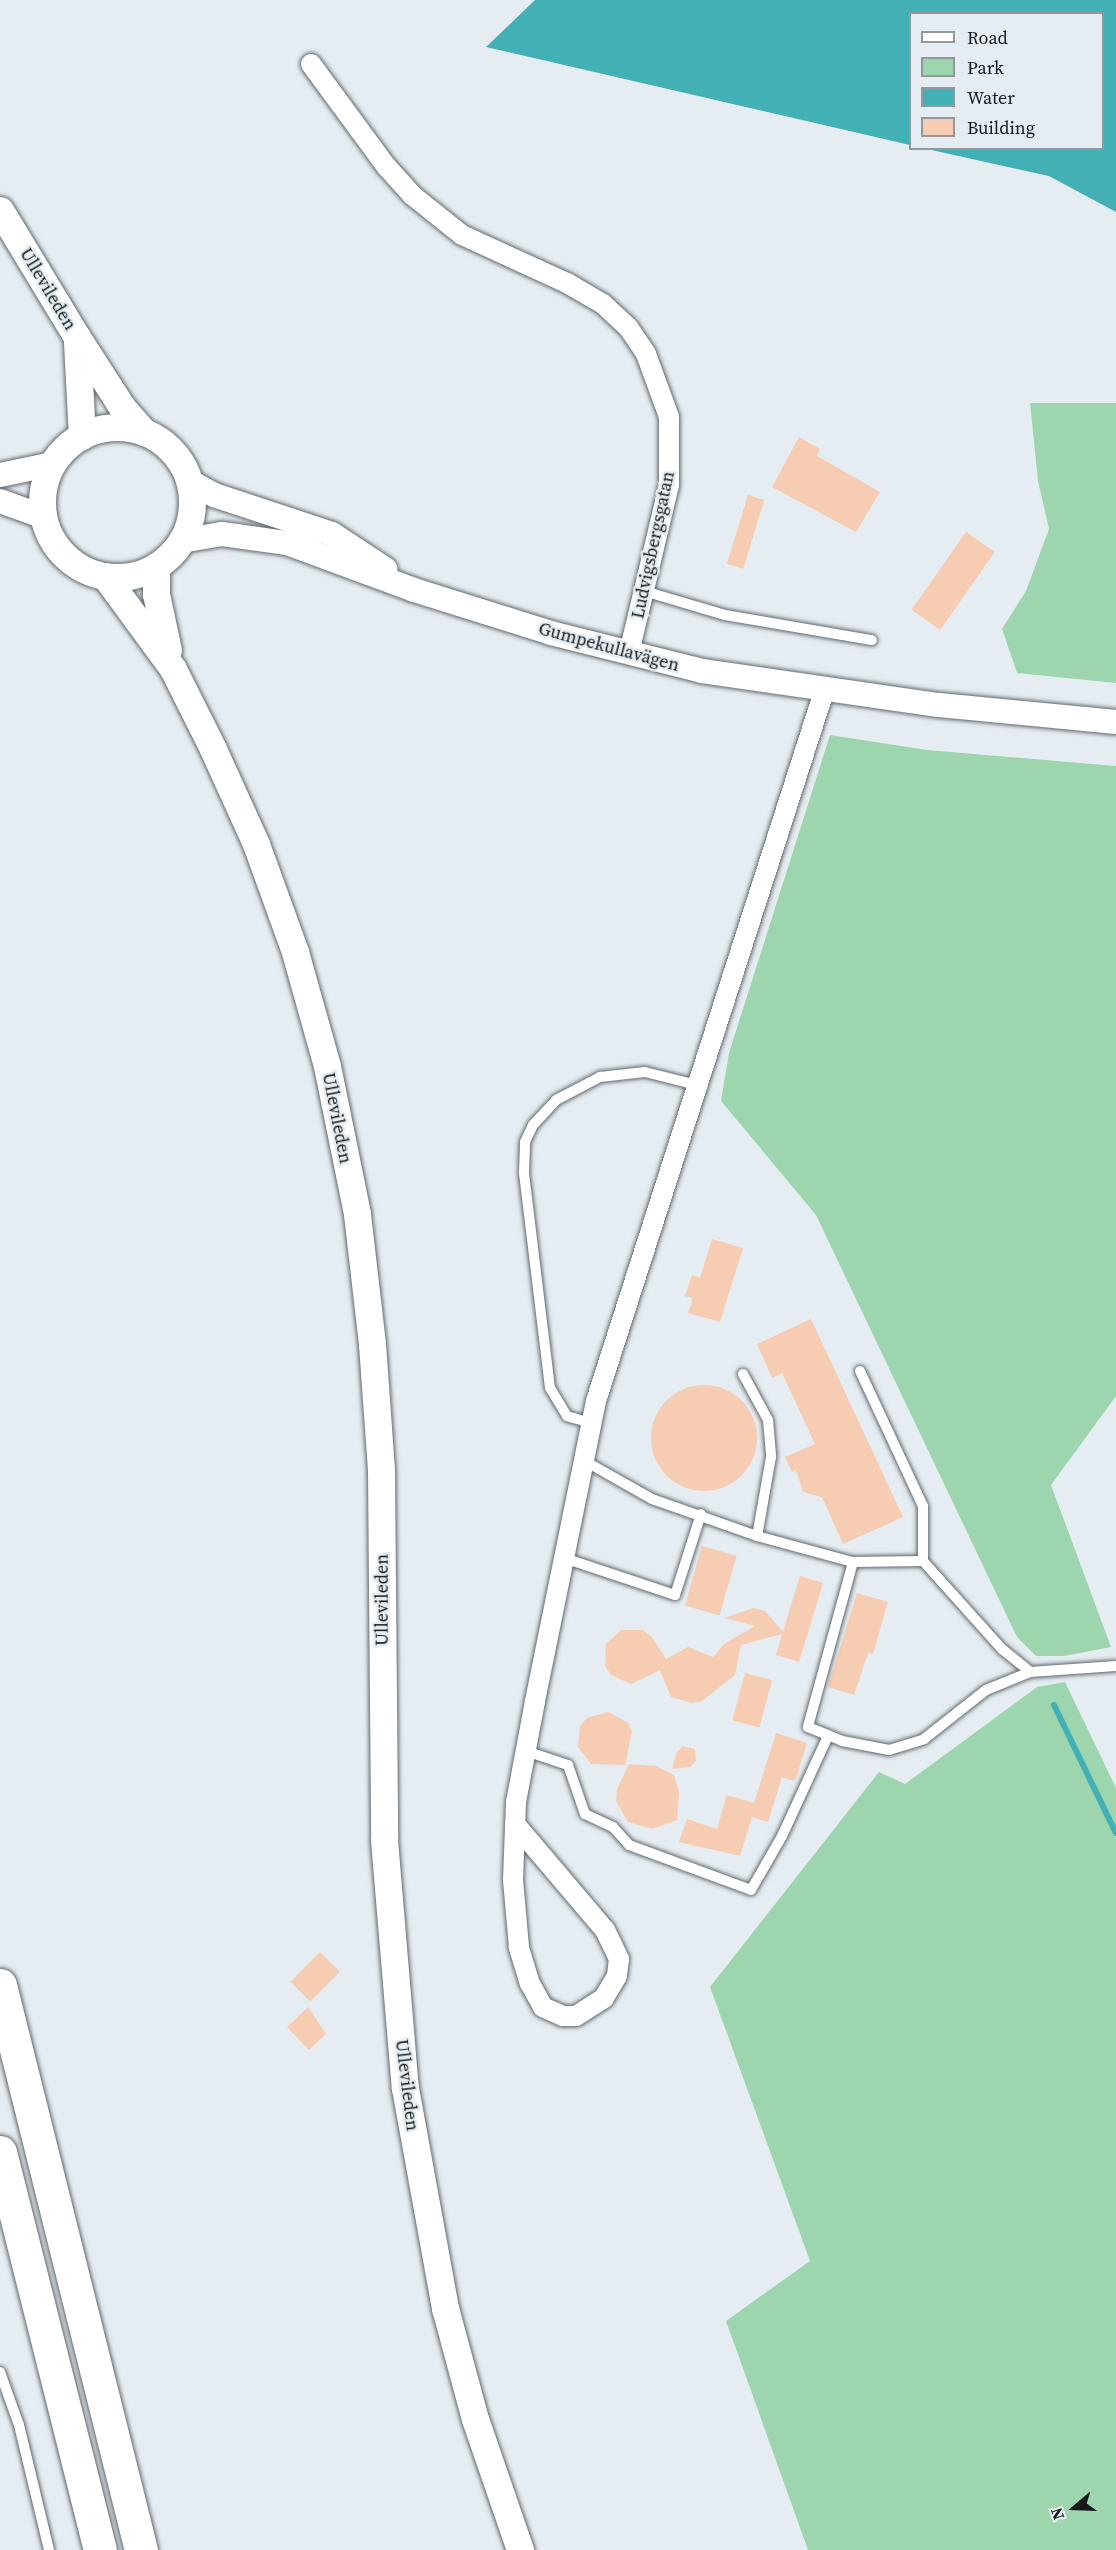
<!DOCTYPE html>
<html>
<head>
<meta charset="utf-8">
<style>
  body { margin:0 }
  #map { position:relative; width:1116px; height:2550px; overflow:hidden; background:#e5edf2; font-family:"Source Serif 4",serif }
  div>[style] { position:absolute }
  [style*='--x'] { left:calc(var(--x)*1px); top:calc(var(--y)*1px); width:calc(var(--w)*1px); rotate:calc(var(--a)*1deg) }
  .green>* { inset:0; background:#9dd6ae }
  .water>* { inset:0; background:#43b0b5 }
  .stream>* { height:6px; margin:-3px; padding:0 3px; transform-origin:3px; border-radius:3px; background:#43b0b5 }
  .building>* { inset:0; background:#f6ccb2; transform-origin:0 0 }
  .round { border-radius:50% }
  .roads { filter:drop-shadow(0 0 2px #62696d) drop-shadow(0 0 2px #62696d) }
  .service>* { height:10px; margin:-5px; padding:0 5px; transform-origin:5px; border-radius:5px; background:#fff }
  .minor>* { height:20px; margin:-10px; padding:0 10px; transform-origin:10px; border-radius:10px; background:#fff }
  .tertiary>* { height:24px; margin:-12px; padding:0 12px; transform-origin:12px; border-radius:12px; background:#fff }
  .secondary>* { height:27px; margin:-13.5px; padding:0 13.5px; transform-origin:13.5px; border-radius:13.5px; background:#fff }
  .secondary>.ring { margin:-13.5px; padding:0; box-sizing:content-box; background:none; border:27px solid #fff; border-radius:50% }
  .motorway>* { height:33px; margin:-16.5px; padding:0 16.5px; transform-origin:16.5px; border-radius:16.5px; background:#fff }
  span { translate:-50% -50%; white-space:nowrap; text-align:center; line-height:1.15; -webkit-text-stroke:5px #e5edf2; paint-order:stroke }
  .street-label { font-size:18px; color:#16181a }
  .legend { position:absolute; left:909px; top:12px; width:195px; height:138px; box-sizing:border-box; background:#e5edf2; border:2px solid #92989c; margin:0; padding:8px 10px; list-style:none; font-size:18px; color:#16181a }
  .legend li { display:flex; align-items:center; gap:12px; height:30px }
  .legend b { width:30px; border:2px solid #92989c }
  .north { position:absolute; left:1044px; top:2478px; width:60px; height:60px; -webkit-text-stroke:4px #e5edf2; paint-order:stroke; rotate:251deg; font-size:16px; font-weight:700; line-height:24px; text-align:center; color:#16181a }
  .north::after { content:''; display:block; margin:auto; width:21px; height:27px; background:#16181a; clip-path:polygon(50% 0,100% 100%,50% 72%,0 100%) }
</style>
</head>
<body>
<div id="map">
  <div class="green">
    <div style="clip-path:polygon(1030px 403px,1116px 403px,1116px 683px,1017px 673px,1002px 629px,1026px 591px,1049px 529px,1038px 481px)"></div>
    <div style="clip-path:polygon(830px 735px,927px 750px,1116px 766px,1116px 1396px,1051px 1485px,1111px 1647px,1064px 1656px,1036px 1656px,1017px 1637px,816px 1215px,721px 1101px,729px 1053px)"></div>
    <div style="clip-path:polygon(1065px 1682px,1116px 1788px,1116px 2550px,808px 2550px,726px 2321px,810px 2261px,710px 1987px,879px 1772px,905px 1784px,1037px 1687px)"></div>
  </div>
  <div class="water">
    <div style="clip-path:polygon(535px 0,1116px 0,1116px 212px,1049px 176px,927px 149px,1102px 148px,1102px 14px,910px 14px,910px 145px,486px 47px)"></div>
  </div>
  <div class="stream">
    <div style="--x:1054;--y:1705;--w:142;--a:64.2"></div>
  </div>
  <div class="building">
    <div style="clip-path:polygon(799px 437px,820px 449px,817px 456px,880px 492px,856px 532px,772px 487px)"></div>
    <div style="left:748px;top:495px;width:17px;height:72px;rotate:17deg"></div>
    <div style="left:966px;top:532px;width:35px;height:95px;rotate:35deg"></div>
    <div style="clip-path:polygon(712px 1239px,743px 1248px,720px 1322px,688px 1313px,693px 1298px,685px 1296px,692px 1275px,700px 1278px)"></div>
    <div style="clip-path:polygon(811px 1319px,903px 1517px,843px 1544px,822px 1497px,803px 1492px,796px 1470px,792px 1472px,785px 1457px,815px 1444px,782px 1373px,772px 1378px,757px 1344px)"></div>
    <div class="round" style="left:651px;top:1385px;width:106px;height:106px"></div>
    <div style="left:702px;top:1546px;width:36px;height:62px;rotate:16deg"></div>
    <div style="clip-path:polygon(800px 1576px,823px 1583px,799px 1662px,776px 1655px,782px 1634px,741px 1645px,735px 1675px,702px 1701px,692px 1703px,671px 1697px,660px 1670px,631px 1684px,611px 1675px,605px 1666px,606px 1644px,621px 1630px,643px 1630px,652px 1637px,666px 1659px,688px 1647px,713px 1657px,724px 1644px,755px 1626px,725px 1618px,753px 1608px,765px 1611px,783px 1632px)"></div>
    <div style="clip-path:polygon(857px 1593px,888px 1602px,873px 1654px,868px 1653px,854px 1695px,828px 1687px)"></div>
    <div style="left:745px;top:1673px;width:28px;height:49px;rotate:15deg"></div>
    <div style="clip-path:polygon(608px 1712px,627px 1722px,632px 1731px,625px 1765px,591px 1764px,578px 1747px,580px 1726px,587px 1718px)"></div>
    <div style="clip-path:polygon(776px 1733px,807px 1743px,795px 1781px,782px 1777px,768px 1822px,752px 1817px,740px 1856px,679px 1842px,687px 1819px,717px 1829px,727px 1795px,754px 1803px)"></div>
    <div style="clip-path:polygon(683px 1746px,695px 1749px,696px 1761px,690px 1767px,672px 1769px,677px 1752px)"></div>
    <div style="clip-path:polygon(629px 1764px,656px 1766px,674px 1775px,679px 1793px,677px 1820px,652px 1829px,628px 1822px,616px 1801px,617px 1789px)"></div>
    <div style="left:320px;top:1952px;width:28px;height:42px;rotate:45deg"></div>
    <div style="clip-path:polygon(308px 2007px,326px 2034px,309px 2050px,287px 2027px)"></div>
  </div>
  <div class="roads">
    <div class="service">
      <div style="--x:644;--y:591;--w:84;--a:16.5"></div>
      <div style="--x:725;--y:615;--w:149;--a:9.7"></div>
      <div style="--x:860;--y:1371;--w:149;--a:65"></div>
      <div style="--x:923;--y:1506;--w:55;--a:90"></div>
      <div style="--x:743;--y:1374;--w:52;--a:61.5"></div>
      <div style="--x:768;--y:1420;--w:37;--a:85"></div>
      <div style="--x:771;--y:1457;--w:80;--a:100"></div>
      <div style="--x:757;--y:1536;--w:99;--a:15.2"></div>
      <div style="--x:853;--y:1562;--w:70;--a:-0.8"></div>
      <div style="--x:923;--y:1561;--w:118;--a:48.1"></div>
      <div style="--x:1002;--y:1649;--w:36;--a:39"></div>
      <div style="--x:1030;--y:1672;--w:86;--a:-4"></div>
      <div style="--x:591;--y:1423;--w:25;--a:-164"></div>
      <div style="--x:567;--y:1416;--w:33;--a:-121"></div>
      <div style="--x:550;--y:1388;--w:217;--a:-96.9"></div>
      <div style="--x:524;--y:1173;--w:31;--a:-88"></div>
      <div style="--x:525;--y:1142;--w:19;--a:-65"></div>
      <div style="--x:533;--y:1125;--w:34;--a:-47"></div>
      <div style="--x:556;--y:1100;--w:50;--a:-27.6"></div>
      <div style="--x:600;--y:1077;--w:45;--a:-6.3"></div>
      <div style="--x:645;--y:1072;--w:54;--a:14"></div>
      <div style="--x:583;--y:1460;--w:79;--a:29.5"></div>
      <div style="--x:652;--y:1499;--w:111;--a:19.4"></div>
      <div style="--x:564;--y:1558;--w:117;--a:18.4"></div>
      <div style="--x:675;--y:1595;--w:85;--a:-72.2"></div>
      <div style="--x:853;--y:1562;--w:171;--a:105.3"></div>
      <div style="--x:808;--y:1727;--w:37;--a:22"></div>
      <div style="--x:842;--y:1741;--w:48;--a:10.8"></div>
      <div style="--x:889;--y:1750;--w:37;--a:-17"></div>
      <div style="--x:924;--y:1739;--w:79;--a:-38.3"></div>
      <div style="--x:986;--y:1690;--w:48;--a:-22.2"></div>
      <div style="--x:526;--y:1751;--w:44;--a:18.4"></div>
      <div style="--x:568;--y:1765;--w:52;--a:70.9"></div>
      <div style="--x:585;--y:1814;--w:31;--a:25"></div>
      <div style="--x:613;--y:1827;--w:24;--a:48"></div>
      <div style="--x:629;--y:1845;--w:130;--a:20.2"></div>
      <div style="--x:751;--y:1890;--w:62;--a:-60.1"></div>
      <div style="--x:782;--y:1836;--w:110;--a:-65.3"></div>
      <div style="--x:0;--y:2372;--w:56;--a:70.3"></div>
      <div style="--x:19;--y:2425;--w:129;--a:76.5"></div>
    </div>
    <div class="minor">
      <div style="--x:311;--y:64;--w:127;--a:53.7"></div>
      <div style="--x:386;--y:166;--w:39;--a:48"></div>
      <div style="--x:412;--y:195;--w:64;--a:38.7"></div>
      <div style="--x:462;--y:235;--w:115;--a:24.6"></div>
      <div style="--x:567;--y:283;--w:42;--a:30.3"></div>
      <div style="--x:603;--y:304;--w:34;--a:43"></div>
      <div style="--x:628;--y:327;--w:32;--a:56"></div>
      <div style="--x:646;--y:354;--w:67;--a:69.9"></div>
      <div style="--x:669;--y:417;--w:68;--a:90"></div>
      <div style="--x:669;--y:485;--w:173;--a:103.4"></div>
      <div style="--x:515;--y:1824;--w:139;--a:49.7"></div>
      <div style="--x:605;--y:1930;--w:32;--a:64"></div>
      <div style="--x:619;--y:1959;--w:17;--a:97"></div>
      <div style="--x:617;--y:1976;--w:26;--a:121"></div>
      <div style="--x:604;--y:1998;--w:33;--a:147"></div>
      <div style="--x:576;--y:2016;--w:13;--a:180"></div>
      <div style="--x:563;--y:2016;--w:22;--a:-156"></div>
      <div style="--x:543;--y:2007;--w:26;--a:-119"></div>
      <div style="--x:530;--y:1984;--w:39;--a:-107"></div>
      <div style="--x:519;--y:1947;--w:67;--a:-95.1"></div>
      <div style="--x:513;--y:1880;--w:78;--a:-87.8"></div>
      <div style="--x:516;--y:1802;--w:103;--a:-79.3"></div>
      <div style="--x:535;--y:1701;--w:306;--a:-78.5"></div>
      <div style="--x:596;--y:1401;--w:749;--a:-72.19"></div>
    </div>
    <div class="tertiary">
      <div style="--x:0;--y:475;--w:54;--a:-11.7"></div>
      <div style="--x:189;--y:481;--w:29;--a:29"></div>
      <div style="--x:214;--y:495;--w:124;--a:18.3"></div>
      <div style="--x:332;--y:534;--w:64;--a:33.4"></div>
      <div style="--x:0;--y:501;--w:47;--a:20"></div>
      <div style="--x:181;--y:541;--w:42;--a:-9.7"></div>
      <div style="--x:222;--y:534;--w:66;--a:7.9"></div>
      <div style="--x:287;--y:543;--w:135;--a:20.3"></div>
      <div style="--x:414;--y:590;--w:144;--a:17.4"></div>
      <div style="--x:551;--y:633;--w:156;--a:14.1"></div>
      <div style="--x:702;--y:671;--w:239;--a:8.2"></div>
      <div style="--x:939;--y:705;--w:178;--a:5.5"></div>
    </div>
    <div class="secondary">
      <div style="--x:0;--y:210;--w:149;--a:58.8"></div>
      <div style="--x:77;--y:337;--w:83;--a:57.3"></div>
      <div style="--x:122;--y:407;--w:33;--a:49"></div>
      <div style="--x:77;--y:342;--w:94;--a:87"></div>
      <div class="ring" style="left:42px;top:427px;width:123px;height:123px"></div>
      <div style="--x:156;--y:566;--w:28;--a:90"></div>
      <div style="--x:156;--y:594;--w:57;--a:77.9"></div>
      <div style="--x:105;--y:576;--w:115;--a:53.8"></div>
      <div style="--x:173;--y:669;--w:89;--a:63.4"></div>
      <div style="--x:213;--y:749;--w:104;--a:65.6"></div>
      <div style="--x:256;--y:844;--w:115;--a:70.1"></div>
      <div style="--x:295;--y:952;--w:118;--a:74.3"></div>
      <div style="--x:327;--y:1066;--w:151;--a:78.5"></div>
      <div style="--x:357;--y:1214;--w:131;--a:83.4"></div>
      <div style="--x:372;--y:1344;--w:127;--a:85.9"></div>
      <div style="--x:381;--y:1471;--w:369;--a:89.5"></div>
      <div style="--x:384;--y:1840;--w:249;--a:85.2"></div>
      <div style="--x:405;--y:2088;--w:224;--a:79.7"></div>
      <div style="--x:445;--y:2308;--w:115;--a:74.9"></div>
      <div style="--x:475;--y:2419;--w:139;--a:71"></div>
    </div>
    <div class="motorway">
      <div style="--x:0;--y:1985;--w:582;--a:75.99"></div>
      <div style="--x:0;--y:2152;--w:410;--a:75.9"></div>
    </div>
  </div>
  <div class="street-label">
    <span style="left:48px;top:289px;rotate:59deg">Ullevileden</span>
    <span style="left:653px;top:545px;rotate:-78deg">Ludvigsbergsgatan</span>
    <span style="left:609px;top:647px;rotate:15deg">Gumpekullavägen</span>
    <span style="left:337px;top:1118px;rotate:79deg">Ullevileden</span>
    <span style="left:382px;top:1600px;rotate:-90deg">Ullevileden</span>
    <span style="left:407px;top:2085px;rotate:83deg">Ullevileden</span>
  </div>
  <ul class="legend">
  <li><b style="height:8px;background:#fff"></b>Road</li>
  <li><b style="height:16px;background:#9dd6ae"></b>Park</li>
  <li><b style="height:16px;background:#43b0b5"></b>Water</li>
  <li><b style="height:16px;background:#f6ccb2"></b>Building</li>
  </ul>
  <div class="north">N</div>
</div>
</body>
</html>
